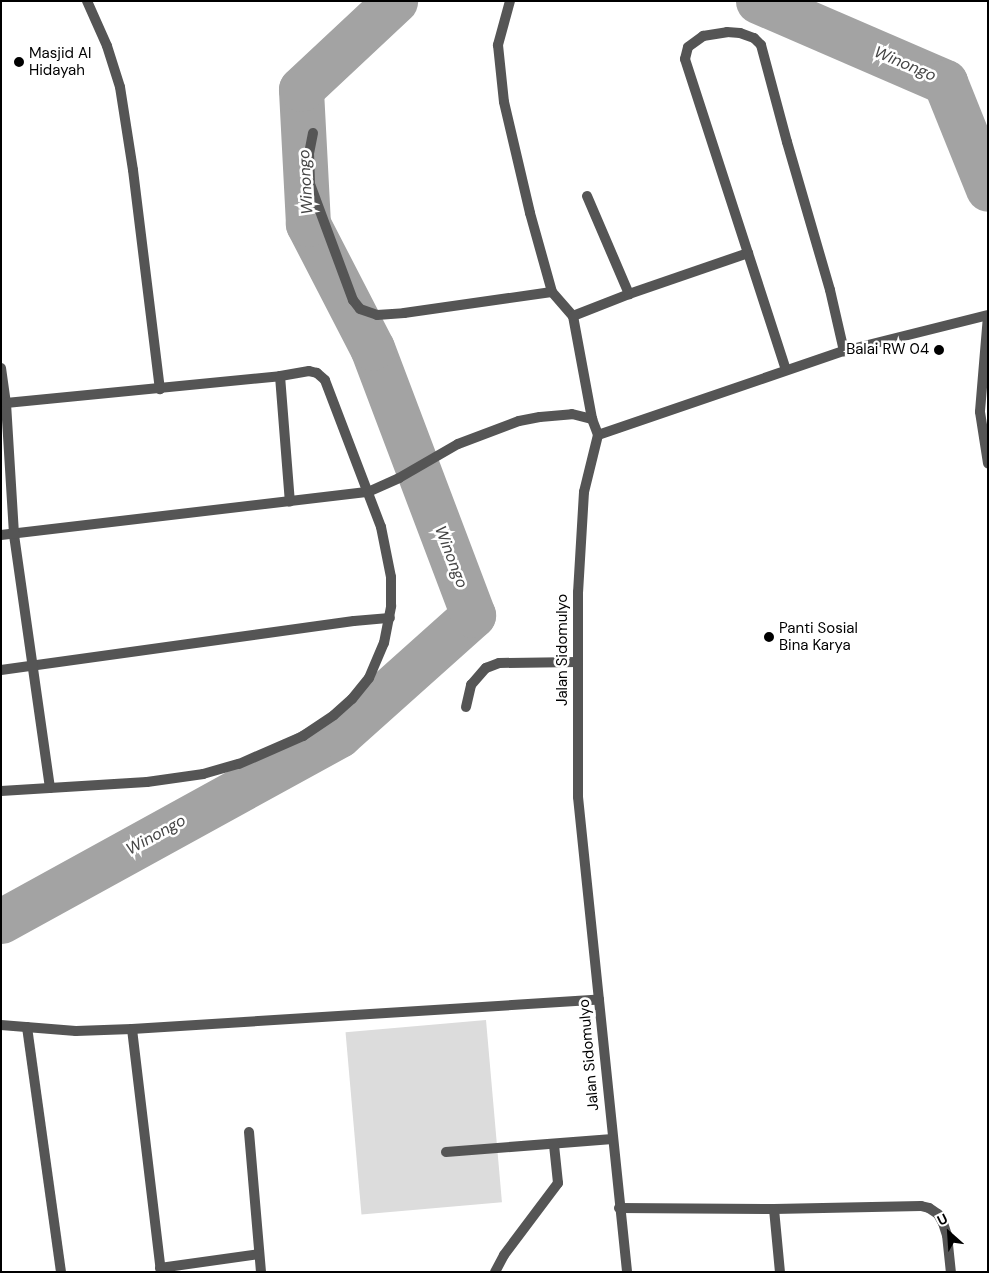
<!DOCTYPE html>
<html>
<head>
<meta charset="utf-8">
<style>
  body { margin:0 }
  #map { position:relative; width:989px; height:1273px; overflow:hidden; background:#fff; font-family:"DM Sans",sans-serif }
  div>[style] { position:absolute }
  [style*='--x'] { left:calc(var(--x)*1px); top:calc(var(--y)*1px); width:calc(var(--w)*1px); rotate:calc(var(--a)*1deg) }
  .green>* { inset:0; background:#dcdcdc; transform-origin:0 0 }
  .river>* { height:45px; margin:-22.5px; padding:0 22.5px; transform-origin:22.5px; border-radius:22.5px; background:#a3a3a3 }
  .service>* { height:10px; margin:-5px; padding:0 5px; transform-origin:5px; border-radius:5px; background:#555 }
  .minor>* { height:10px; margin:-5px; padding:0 5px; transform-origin:5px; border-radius:5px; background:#555 }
  .dots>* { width:14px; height:14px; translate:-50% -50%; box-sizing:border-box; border:2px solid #fff; border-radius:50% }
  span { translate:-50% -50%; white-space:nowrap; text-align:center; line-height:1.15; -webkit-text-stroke:5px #fff; paint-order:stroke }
  .poi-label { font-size:15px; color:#000 }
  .left { translate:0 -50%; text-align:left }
  .right { translate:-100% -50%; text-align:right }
  .street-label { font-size:15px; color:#000 }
  .water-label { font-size:16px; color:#444; font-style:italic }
  .frame { position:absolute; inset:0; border:2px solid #000; pointer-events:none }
  .north { position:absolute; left:924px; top:1208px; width:50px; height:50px; -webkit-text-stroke:4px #fff; paint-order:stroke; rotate:334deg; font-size:14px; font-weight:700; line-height:20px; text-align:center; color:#000 }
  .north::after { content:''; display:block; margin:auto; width:18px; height:22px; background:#000; clip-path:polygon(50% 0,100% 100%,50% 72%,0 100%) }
</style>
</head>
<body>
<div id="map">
  <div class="green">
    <div style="left:486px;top:1020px;width:183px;height:141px;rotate:85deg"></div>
  </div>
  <div class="river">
    <div style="--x:758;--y:1;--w:204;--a:23.4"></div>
    <div style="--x:945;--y:82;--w:115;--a:68.1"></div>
    <div style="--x:1;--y:921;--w:386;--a:-28.8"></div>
    <div style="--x:339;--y:735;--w:180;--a:-41.8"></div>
    <div style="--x:473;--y:615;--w:285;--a:-110.7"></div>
    <div style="--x:372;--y:348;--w:140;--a:-117.3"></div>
    <div style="--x:308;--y:224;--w:135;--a:-93"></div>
    <div style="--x:301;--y:89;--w:129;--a:-43.1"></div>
  </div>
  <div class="service">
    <div style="--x:446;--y:1152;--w:167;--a:-4.5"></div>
    <div style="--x:495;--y:1272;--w:19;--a:-62"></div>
    <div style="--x:504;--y:1255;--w:90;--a:-53.1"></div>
    <div style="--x:558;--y:1183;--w:39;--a:-96"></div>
  </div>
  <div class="minor">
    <div style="--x:87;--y:1;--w:49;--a:66"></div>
    <div style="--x:107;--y:46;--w:43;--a:72.4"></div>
    <div style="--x:120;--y:87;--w:84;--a:81.1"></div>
    <div style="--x:133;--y:170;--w:221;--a:83"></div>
    <div style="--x:510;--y:1;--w:46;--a:105.3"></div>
    <div style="--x:498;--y:45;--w:57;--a:84"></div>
    <div style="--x:504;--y:102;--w:114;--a:76.8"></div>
    <div style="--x:530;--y:213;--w:82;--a:74.4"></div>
    <div style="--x:552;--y:292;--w:32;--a:49"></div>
    <div style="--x:573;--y:316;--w:105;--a:79.5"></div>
    <div style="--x:313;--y:133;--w:21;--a:101"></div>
    <div style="--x:309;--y:154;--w:30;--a:88"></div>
    <div style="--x:310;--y:184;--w:124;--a:69.7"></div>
    <div style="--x:353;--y:300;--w:11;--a:52"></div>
    <div style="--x:360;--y:309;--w:18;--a:19"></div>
    <div style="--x:377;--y:315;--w:27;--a:-4"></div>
    <div style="--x:404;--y:313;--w:149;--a:-8.1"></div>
    <div style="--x:587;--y:196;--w:107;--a:66.8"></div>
    <div style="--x:573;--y:316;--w:60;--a:-21.4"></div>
    <div style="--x:629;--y:294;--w:126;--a:-19"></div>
    <div style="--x:988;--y:316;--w:96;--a:94.8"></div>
    <div style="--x:980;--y:412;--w:52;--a:81.1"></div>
    <div style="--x:1;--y:368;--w:35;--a:82"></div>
    <div style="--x:6;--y:403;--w:5;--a:180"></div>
    <div style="--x:786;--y:370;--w:327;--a:-108"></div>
    <div style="--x:685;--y:59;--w:12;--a:-76"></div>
    <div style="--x:688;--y:47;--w:19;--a:-36"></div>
    <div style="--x:703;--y:36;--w:24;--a:-9"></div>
    <div style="--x:727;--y:32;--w:13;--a:4"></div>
    <div style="--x:740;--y:33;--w:15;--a:20"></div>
    <div style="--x:754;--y:38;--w:10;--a:45"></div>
    <div style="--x:761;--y:45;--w:100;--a:75"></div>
    <div style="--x:787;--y:142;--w:154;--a:73.8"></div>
    <div style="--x:830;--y:290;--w:63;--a:77.1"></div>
    <div style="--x:598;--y:435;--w:59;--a:103.8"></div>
    <div style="--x:584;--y:492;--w:100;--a:93.4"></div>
    <div style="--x:578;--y:592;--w:205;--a:90"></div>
    <div style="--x:578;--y:797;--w:478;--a:84.1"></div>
    <div style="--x:598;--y:435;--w:260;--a:-18.9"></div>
    <div style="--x:844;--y:351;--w:148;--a:-14"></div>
    <div style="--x:1;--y:535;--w:370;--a:-6.7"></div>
    <div style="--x:368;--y:492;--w:34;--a:-24"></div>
    <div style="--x:399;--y:478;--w:68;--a:-30"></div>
    <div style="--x:458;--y:444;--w:65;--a:-20.7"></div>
    <div style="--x:519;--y:421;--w:21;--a:-11"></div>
    <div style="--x:540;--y:417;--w:32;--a:-5"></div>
    <div style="--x:572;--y:414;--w:21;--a:14"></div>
    <div style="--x:592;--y:419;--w:17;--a:69"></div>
    <div style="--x:1;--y:670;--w:356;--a:-7.9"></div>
    <div style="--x:354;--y:621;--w:36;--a:-5"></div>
    <div style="--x:466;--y:707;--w:23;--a:-77"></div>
    <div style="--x:471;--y:685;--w:23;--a:-49"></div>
    <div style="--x:486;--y:668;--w:14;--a:-21"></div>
    <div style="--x:499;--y:663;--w:79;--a:-0.7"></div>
    <div style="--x:50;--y:788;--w:257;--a:-98.1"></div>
    <div style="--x:14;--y:534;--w:131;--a:-93.5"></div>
    <div style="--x:6;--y:403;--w:275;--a:-5.6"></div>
    <div style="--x:280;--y:376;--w:126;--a:85.5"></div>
    <div style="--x:1;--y:791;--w:146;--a:-3.5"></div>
    <div style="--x:147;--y:782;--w:57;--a:-8.1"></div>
    <div style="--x:203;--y:774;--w:37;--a:-16"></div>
    <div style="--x:239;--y:764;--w:70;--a:-23.6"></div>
    <div style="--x:303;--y:736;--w:37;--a:-34"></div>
    <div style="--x:334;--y:715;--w:24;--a:-42"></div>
    <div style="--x:352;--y:699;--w:27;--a:-51"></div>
    <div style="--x:369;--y:678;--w:38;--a:-67"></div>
    <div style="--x:384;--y:643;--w:38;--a:-79"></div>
    <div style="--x:391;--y:606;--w:29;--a:-90"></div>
    <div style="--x:391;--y:577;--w:51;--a:-101.3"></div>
    <div style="--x:381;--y:527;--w:157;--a:-110.9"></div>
    <div style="--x:325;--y:380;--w:11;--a:-139"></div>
    <div style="--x:317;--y:373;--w:8;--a:-166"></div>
    <div style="--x:309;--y:371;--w:29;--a:170"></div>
    <div style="--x:1;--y:1025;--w:75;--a:4.6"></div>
    <div style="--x:76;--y:1031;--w:56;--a:-2"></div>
    <div style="--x:132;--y:1029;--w:468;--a:-3.6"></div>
    <div style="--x:27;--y:1027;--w:247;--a:82.1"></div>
    <div style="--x:132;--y:1029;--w:245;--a:83.2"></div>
    <div style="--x:249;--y:1132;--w:141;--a:85.1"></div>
    <div style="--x:619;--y:1208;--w:155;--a:0.4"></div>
    <div style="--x:774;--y:1209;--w:147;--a:-1.2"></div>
    <div style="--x:921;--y:1206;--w:8;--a:14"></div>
    <div style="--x:929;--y:1208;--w:11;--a:34"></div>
    <div style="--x:938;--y:1214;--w:10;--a:61"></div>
    <div style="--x:943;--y:1223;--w:13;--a:72"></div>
    <div style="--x:947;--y:1235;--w:37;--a:84"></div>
    <div style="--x:774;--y:1209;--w:63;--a:84.6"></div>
    <div style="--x:160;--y:1268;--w:100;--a:-8"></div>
  </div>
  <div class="dots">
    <div style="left:19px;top:62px;background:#000"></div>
    <div style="left:939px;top:350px;background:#000"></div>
    <div style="left:769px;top:637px;background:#000"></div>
  </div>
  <div class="poi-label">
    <span class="left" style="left:29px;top:62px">Masjid Al<br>Hidayah</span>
    <span class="right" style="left:929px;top:350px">Balai RW 04</span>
    <span class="left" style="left:779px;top:637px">Panti Sosial<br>Bina Karya</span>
  </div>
  <div class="street-label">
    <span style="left:563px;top:650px;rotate:-90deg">Jalan Sidomulyo</span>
    <span style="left:589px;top:1055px;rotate:-95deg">Jalan Sidomulyo</span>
  </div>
  <div class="water-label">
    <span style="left:905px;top:64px;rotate:23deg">Winongo</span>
    <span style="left:306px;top:182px;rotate:-93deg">Winongo</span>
    <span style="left:451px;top:557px;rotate:69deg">Winongo</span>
    <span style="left:156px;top:835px;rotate:-29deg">Winongo</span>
  </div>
  <div class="frame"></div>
  <div class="north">U</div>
</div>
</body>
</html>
